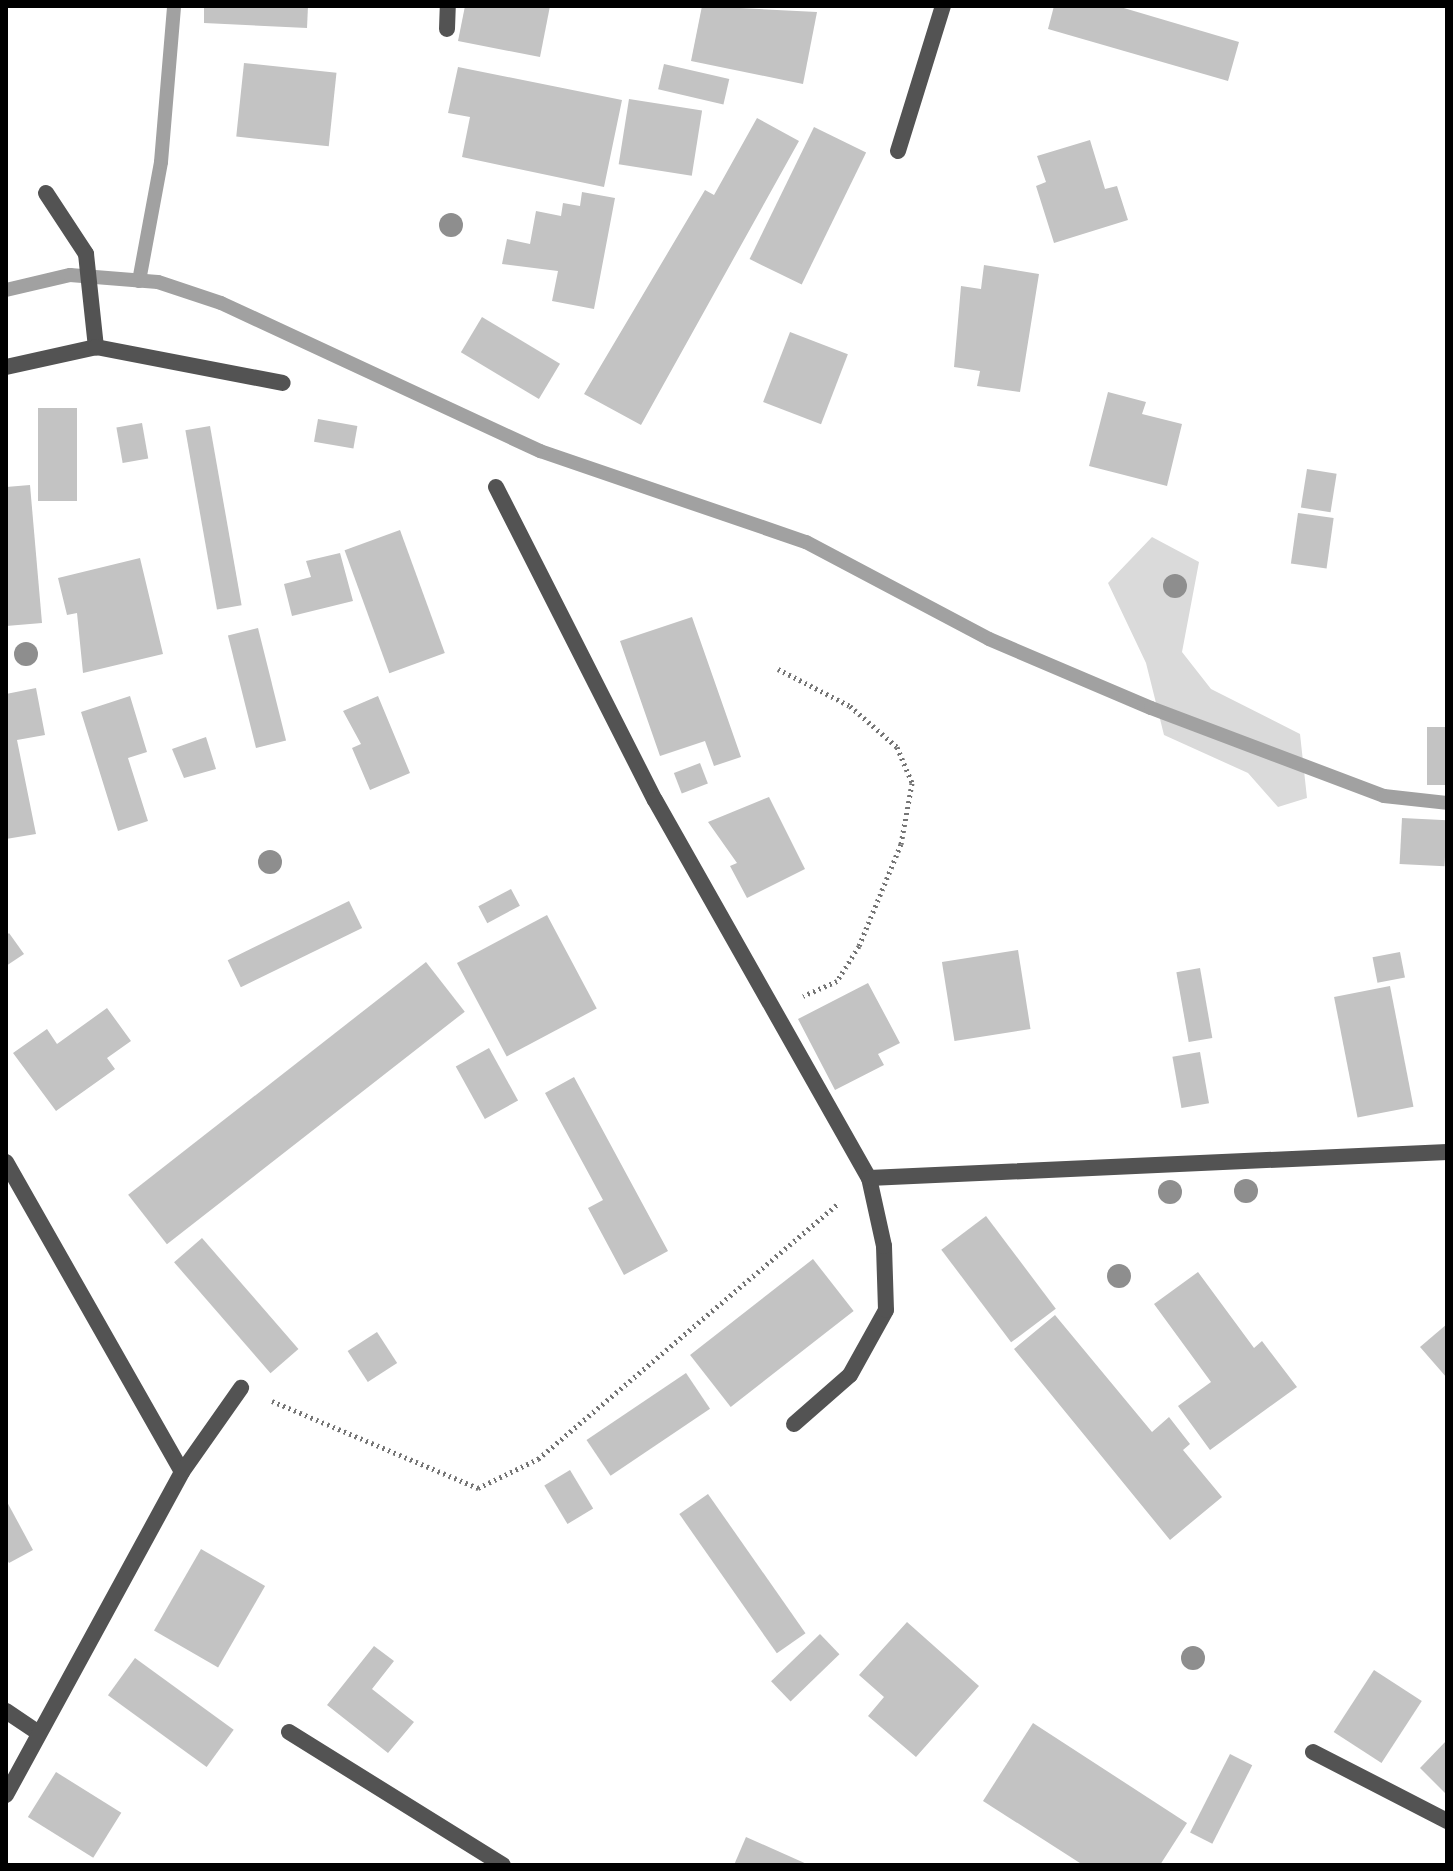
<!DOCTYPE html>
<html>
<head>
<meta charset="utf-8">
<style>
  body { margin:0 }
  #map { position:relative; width:1453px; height:1871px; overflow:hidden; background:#fff; font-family:"IBM Plex Sans",sans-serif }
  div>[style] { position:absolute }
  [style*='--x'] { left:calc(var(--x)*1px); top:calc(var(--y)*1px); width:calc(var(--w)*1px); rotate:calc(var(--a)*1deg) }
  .green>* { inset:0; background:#dadada }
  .stream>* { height:14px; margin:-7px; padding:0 7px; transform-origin:7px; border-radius:7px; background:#a1a1a1 }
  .building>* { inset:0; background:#c3c3c3; transform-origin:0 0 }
  .path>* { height:5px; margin-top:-2.5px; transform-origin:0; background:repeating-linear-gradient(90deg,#757575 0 2px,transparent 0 6px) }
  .service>* { height:16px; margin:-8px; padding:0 8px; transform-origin:8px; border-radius:8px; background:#535353 }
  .minor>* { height:16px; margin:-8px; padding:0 8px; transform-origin:8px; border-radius:8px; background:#535353 }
  .trees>* { width:24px; height:24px; margin:-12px; border-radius:50%; background:#8e8e8e }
  span { translate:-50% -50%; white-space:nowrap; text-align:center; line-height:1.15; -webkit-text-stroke:6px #fff; paint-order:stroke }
  .frame { position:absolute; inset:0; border:8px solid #000; pointer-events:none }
</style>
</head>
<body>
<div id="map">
  <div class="green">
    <div style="clip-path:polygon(1152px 537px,1199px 562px,1182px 652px,1211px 689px,1300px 734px,1307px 798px,1278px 807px,1248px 773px,1164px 735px,1146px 663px,1108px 583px)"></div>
  </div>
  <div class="stream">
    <div style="--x:139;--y:281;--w:121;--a:-79.5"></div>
    <div style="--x:161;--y:162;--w:157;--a:-85.2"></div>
    <div style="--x:6;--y:290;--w:66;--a:-13.2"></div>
    <div style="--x:70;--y:275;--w:88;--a:4.5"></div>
    <div style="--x:158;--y:282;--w:66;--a:18.4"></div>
    <div style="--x:221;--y:303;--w:352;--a:24.9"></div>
    <div style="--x:540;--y:451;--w:281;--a:18.9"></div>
    <div style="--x:806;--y:542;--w:207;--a:27.9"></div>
    <div style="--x:989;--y:639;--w:176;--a:23.1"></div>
    <div style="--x:1151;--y:708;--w:249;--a:20.7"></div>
    <div style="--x:1384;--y:796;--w:63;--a:6.3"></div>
  </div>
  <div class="building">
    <div style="clip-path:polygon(204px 6px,308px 6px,307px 28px,204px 23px)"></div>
    <div style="clip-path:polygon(465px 6px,550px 6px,540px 57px,458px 41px)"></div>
    <div style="clip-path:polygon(702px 6px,817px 12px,803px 84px,691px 61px)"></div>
    <div style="clip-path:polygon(1054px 6px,1117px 6px,1239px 42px,1228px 81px,1048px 29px)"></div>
    <div style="left:244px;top:63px;width:93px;height:74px;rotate:6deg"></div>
    <div style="left:664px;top:64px;width:67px;height:26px;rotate:13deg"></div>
    <div style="clip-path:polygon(458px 67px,622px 100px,604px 187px,462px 157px,470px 117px,448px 113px)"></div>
    <div style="left:629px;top:99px;width:74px;height:66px;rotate:9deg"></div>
    <div style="clip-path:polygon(757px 118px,799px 141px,641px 425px,584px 394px,705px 190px,714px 195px)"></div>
    <div style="left:814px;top:127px;width:58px;height:147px;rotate:26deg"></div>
    <div style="clip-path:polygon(1090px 140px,1105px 189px,1117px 186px,1128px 220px,1054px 243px,1036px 186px,1046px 182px,1037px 156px)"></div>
    <div style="clip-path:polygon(582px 192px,615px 198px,594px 309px,552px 301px,558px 271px,502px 264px,507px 239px,530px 244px,536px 211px,561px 216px,563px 203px,580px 206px)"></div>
    <div style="clip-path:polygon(984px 265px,1039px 274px,1020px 392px,977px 386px,980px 371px,954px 367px,961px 286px,981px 289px)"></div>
    <div style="left:482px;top:317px;width:91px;height:41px;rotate:31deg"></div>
    <div style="left:790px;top:332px;width:62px;height:75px;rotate:21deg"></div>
    <div style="clip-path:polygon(1108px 392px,1146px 402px,1142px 414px,1182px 424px,1167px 486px,1089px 466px)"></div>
    <div style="left:38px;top:408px;width:39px;height:93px"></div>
    <div style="left:318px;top:419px;width:40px;height:23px;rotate:10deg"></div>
    <div style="left:142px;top:423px;width:36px;height:26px;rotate:80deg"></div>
    <div style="left:210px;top:426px;width:182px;height:25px;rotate:80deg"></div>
    <div style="left:1307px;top:469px;width:30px;height:39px;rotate:9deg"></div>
    <div style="clip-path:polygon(30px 485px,42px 623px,6px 626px,6px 487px)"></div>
    <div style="left:1298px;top:513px;width:36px;height:51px;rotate:8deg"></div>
    <div style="left:400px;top:530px;width:131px;height:59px;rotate:70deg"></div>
    <div style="clip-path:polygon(340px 553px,353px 601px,292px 616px,284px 584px,311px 577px,306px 561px)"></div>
    <div style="clip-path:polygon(140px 558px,163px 654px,83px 673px,77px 613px,67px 615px,58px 578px)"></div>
    <div style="clip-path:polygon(692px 617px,741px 757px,714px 766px,705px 741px,660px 756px,620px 641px)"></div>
    <div style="left:258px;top:628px;width:116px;height:31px;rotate:76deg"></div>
    <div style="clip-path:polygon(36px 688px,45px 735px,17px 740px,36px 834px,6px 839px,6px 694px)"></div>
    <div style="clip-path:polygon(130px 696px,147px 752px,128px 758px,148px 821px,118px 831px,81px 712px)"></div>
    <div style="clip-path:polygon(378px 696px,410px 773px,370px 790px,352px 748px,361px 744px,343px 711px)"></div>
    <div style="left:1427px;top:727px;width:20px;height:58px"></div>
    <div style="clip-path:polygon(206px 737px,216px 769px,184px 778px,172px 749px)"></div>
    <div style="left:700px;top:763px;width:22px;height:28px;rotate:69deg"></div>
    <div style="clip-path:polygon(769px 797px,805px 869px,747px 898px,730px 866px,737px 863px,708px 822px)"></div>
    <div style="left:1402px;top:818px;width:45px;height:46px;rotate:3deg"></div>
    <div style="left:511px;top:889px;width:19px;height:37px;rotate:62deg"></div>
    <div style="left:349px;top:901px;width:30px;height:135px;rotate:64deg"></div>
    <div style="left:547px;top:915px;width:106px;height:102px;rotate:62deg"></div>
    <div style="clip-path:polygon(9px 933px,24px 954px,6px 966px,6px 936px)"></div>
    <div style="left:1018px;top:950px;width:80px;height:77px;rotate:81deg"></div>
    <div style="left:1400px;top:952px;width:26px;height:28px;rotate:79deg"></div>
    <div style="left:426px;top:962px;width:63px;height:378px;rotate:52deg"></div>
    <div style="left:1200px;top:968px;width:71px;height:24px;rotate:80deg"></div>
    <div style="clip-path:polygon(868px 983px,900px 1043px,878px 1054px,884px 1065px,835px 1090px,798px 1019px)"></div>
    <div style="left:1390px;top:986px;width:123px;height:57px;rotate:79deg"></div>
    <div style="clip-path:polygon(107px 1008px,131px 1041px,107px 1058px,115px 1069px,56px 1111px,13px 1053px,47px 1029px,57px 1044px)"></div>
    <div style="left:489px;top:1048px;width:60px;height:38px;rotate:61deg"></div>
    <div style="left:1200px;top:1052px;width:52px;height:28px;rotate:80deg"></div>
    <div style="clip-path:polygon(574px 1077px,668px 1251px,624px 1275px,588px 1208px,603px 1200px,545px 1093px)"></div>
    <div style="left:986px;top:1216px;width:116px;height:56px;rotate:53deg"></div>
    <div style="left:202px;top:1238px;width:147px;height:37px;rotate:49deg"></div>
    <div style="left:813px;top:1259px;width:66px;height:156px;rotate:52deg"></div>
    <div style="clip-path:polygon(1198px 1272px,1254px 1348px,1262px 1341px,1297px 1387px,1210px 1450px,1178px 1406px,1211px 1382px,1154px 1304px)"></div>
    <div style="clip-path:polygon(1055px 1315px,1152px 1432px,1169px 1417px,1190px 1444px,1183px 1450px,1222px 1497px,1170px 1540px,1014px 1349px)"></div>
    <div style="clip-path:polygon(1447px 1324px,1447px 1378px,1420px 1347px)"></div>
    <div style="left:377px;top:1332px;width:37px;height:35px;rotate:57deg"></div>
    <div style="left:686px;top:1373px;width:43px;height:120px;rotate:56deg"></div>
    <div style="left:570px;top:1470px;width:45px;height:30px;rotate:59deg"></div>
    <div style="left:708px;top:1494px;width:170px;height:35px;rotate:55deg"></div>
    <div style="clip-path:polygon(6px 1500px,33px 1550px,9px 1563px,6px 1558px)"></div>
    <div style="left:201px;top:1549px;width:74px;height:94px;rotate:30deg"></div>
    <div style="clip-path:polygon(907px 1622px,979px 1686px,916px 1757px,868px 1716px,884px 1697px,859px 1675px)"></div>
    <div style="left:820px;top:1634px;width:28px;height:68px;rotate:46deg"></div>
    <div style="clip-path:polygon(374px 1646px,394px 1661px,372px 1689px,414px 1722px,388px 1753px,327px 1705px)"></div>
    <div style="left:135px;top:1658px;width:122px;height:46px;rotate:36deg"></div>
    <div style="left:1374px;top:1670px;width:57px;height:74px;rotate:33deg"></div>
    <div style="clip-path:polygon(1033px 1723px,1187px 1823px,1160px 1865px,1083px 1865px,983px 1801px)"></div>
    <div style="clip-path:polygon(1447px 1740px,1447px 1795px,1420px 1768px)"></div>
    <div style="left:1230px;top:1754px;width:25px;height:88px;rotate:27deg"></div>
    <div style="left:56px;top:1772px;width:77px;height:53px;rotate:32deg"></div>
    <div style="clip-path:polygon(746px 1837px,809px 1865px,734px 1865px)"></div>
  </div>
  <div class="path">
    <div style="--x:778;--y:669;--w:81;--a:27.2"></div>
    <div style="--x:850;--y:706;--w:62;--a:41.1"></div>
    <div style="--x:897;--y:747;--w:39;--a:67"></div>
    <div style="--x:912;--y:783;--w:62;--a:100.2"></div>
    <div style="--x:901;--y:844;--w:110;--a:112.4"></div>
    <div style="--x:859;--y:946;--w:41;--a:122.2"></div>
    <div style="--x:837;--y:981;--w:37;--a:156"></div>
    <div style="--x:272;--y:1401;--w:224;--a:22.9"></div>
    <div style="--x:478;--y:1488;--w:67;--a:-25.8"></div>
    <div style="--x:538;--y:1459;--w:395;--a:-40.4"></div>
  </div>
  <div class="service">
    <div style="--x:447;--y:29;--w:23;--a:-88"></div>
    <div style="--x:46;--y:193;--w:73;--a:56.7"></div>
    <div style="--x:86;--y:254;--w:94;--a:83.9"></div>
    <div style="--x:6;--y:367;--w:92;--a:-12.5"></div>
    <div style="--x:96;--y:347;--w:190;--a:10.9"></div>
    <div style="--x:6;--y:1162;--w:356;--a:60.4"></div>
    <div style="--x:794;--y:1424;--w:74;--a:-41.2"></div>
    <div style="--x:850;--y:1375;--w:74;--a:-61"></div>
    <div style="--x:886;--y:1310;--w:64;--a:-91.8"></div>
    <div style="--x:884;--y:1246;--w:70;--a:-102.4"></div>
    <div style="--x:6;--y:1711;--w:37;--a:34"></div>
    <div style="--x:289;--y:1732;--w:252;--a:31.9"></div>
    <div style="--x:1313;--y:1752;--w:151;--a:27.2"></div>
  </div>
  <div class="minor">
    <div style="--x:898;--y:151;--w:152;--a:-72.8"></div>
    <div style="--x:496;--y:487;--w:351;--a:63.1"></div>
    <div style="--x:655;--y:800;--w:434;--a:60.5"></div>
    <div style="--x:869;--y:1178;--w:579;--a:-2.58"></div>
    <div style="--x:6;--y:1795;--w:368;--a:-61.4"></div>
    <div style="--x:182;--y:1472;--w:103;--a:-54.9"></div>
  </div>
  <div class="trees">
    <div style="left:451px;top:225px"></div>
    <div style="left:1175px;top:586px"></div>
    <div style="left:26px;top:654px"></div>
    <div style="left:270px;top:862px"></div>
    <div style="left:1246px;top:1191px"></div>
    <div style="left:1170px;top:1192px"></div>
    <div style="left:1119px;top:1276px"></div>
    <div style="left:1193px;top:1658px"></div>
  </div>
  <div class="frame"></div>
</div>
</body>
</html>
